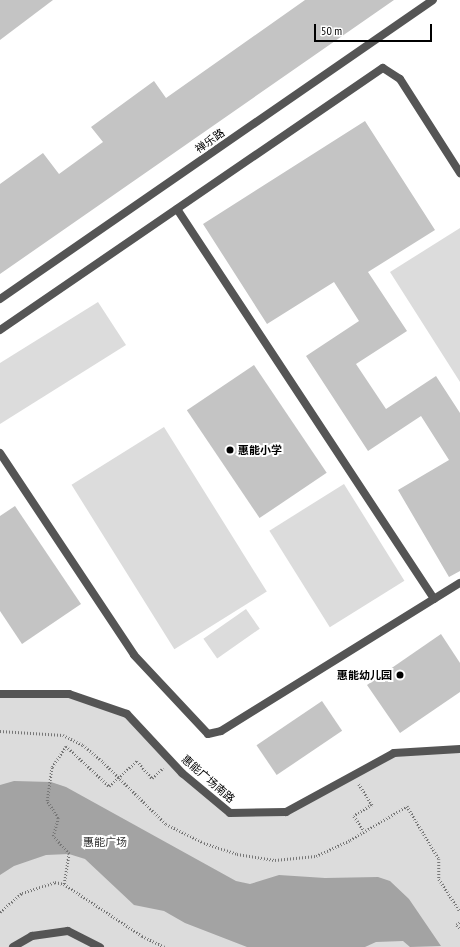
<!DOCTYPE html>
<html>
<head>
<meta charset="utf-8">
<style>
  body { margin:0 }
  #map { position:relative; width:460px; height:947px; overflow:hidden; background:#fff; font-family:"PT Sans Narrow","Noto Sans SC",sans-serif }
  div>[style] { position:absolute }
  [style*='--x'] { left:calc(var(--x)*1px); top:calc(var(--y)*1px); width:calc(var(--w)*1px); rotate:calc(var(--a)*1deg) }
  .green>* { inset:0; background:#dcdcdc; transform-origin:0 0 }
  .water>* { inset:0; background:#a3a3a3 }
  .building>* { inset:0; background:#c4c4c4; transform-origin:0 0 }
  .path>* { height:2.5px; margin-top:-1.25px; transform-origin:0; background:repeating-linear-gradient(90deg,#777 0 1px,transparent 0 3px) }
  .lane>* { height:8px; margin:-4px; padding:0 4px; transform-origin:4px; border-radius:4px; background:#555 }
  .street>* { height:8px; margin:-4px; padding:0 4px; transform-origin:4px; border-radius:4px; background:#555 }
  .dots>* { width:11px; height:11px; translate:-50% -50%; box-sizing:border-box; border:2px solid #fff; border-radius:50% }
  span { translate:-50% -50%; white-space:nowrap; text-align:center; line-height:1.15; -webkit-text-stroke:4px #fff; paint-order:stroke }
  .street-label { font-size:11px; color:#000 }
  .poi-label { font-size:11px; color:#000; font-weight:700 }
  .left { translate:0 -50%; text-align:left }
  .right { translate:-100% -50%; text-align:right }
  .park-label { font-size:11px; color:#333 }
  .scale { position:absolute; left:314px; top:24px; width:118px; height:18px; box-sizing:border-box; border:2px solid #000; border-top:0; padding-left:5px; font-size:12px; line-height:14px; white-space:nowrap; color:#000; -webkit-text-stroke:3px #fff; paint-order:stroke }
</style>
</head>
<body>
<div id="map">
  <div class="green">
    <div style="clip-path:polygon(460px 228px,460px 382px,390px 272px)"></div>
    <div style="clip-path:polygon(98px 302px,126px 345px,0 424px,0 363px)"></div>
    <div style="left:164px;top:427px;width:194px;height:109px;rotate:58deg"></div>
    <div style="left:344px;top:484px;width:114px;height:88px;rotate:58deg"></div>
    <div style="left:246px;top:609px;width:24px;height:52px;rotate:55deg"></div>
    <div style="clip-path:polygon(0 694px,69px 694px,127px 714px,182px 773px,231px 813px,286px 812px,394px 753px,460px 749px,460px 947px,0 947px)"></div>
  </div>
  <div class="water">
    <div style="clip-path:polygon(14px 781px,51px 782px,66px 787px,236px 881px,250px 884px,279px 875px,325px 878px,378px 877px,390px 881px,409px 899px,441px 946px,410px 947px,403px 941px,376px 942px,365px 947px,247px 947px,185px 923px,164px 911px,134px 905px,85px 859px,69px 854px,46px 855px,14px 866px,0 875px,0 785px)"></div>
  </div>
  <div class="building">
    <div style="clip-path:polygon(0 0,53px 0,0 40px)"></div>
    <div style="clip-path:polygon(305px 0,394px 0,0 274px,0 184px,43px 153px,59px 174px,103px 142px,91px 127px,154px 81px,166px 98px)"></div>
    <div style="clip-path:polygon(365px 121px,435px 230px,368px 272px,407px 331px,356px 364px,386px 409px,436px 376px,460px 413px,460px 571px,449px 577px,398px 490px,449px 460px,421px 416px,368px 451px,306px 356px,359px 321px,334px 282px,267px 324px,203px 224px)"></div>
    <div style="left:254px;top:365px;width:130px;height:81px;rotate:56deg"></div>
    <div style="clip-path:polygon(15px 506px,81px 604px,22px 644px,0 611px,0 516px)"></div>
    <div style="clip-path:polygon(441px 634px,460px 663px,460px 692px,400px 733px,367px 685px)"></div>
    <div style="left:322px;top:701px;width:36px;height:79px;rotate:56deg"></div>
  </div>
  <div class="path">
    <div style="--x:0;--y:731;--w:63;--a:3.6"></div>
    <div style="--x:63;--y:735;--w:22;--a:27"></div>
    <div style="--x:83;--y:745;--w:26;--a:40"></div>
    <div style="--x:103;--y:762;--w:88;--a:44.5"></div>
    <div style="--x:166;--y:824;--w:42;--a:26.6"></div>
    <div style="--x:204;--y:843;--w:35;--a:18"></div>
    <div style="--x:237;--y:854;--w:38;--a:9"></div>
    <div style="--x:275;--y:860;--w:41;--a:-5.6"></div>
    <div style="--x:316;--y:856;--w:38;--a:-25"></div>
    <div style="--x:350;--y:840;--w:66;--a:-30.8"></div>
    <div style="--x:407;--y:806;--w:62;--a:58.9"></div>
    <div style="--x:439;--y:859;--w:20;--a:90"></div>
    <div style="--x:439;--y:879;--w:38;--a:57"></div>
    <div style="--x:359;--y:784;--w:25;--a:58"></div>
    <div style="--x:372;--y:805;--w:21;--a:149"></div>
    <div style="--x:354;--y:816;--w:18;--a:56"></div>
    <div style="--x:64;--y:884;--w:30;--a:-81"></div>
    <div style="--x:69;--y:854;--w:24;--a:-132"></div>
    <div style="--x:53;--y:836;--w:19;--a:-74"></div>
    <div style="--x:58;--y:818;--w:20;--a:-123"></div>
    <div style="--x:47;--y:801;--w:34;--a:-82"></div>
    <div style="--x:52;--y:767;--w:25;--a:-56"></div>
    <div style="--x:66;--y:746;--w:59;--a:42.9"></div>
    <div style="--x:109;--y:786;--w:38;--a:-42"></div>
    <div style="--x:137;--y:761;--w:23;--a:49"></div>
    <div style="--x:152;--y:778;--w:15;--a:-42"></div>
    <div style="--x:0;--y:912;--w:29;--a:-41"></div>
    <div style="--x:22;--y:893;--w:35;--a:-18"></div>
    <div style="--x:55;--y:882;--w:9;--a:13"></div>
    <div style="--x:64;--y:884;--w:94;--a:33.7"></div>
    <div style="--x:142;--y:936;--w:25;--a:26"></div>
    <div style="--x:460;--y:923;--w:4;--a:146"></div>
    <div style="--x:457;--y:925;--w:5;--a:53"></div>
  </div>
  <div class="lane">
    <div style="--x:177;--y:209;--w:467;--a:56.6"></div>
    <div style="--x:0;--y:330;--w:464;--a:-34.4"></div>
    <div style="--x:383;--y:68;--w:20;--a:33"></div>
    <div style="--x:400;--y:79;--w:112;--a:57.4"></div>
    <div style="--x:0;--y:453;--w:242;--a:56.4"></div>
    <div style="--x:134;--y:655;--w:108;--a:46.9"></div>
    <div style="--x:208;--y:734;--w:13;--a:-13"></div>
    <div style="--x:221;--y:731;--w:281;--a:-31.8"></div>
    <div style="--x:0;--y:694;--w:69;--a:0"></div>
    <div style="--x:69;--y:694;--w:61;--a:19"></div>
    <div style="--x:127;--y:714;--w:81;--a:47"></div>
    <div style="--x:182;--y:773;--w:62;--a:39.8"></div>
    <div style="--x:230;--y:813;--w:56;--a:-1"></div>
    <div style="--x:286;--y:812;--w:123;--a:-28.6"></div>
    <div style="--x:394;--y:753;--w:66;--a:-3.5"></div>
    <div style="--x:13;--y:947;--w:22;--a:-30"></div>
    <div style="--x:32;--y:936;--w:36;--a:-8"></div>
    <div style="--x:68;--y:931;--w:36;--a:27"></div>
  </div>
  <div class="street">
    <div style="--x:0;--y:299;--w:526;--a:-34.63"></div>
  </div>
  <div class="dots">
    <div style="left:230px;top:450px;background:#000"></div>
    <div style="left:400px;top:675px;background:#000"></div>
  </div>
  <div class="street-label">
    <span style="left:210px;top:141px;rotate:-35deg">禅乐路</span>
    <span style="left:208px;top:779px;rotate:41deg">惠能广场南路</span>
  </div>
  <div class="poi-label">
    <span class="left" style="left:238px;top:450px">惠能小学</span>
    <span class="right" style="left:392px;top:675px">惠能幼儿园</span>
  </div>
  <div class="park-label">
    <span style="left:105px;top:842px">惠能广场</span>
  </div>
  <div class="scale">50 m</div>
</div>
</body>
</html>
